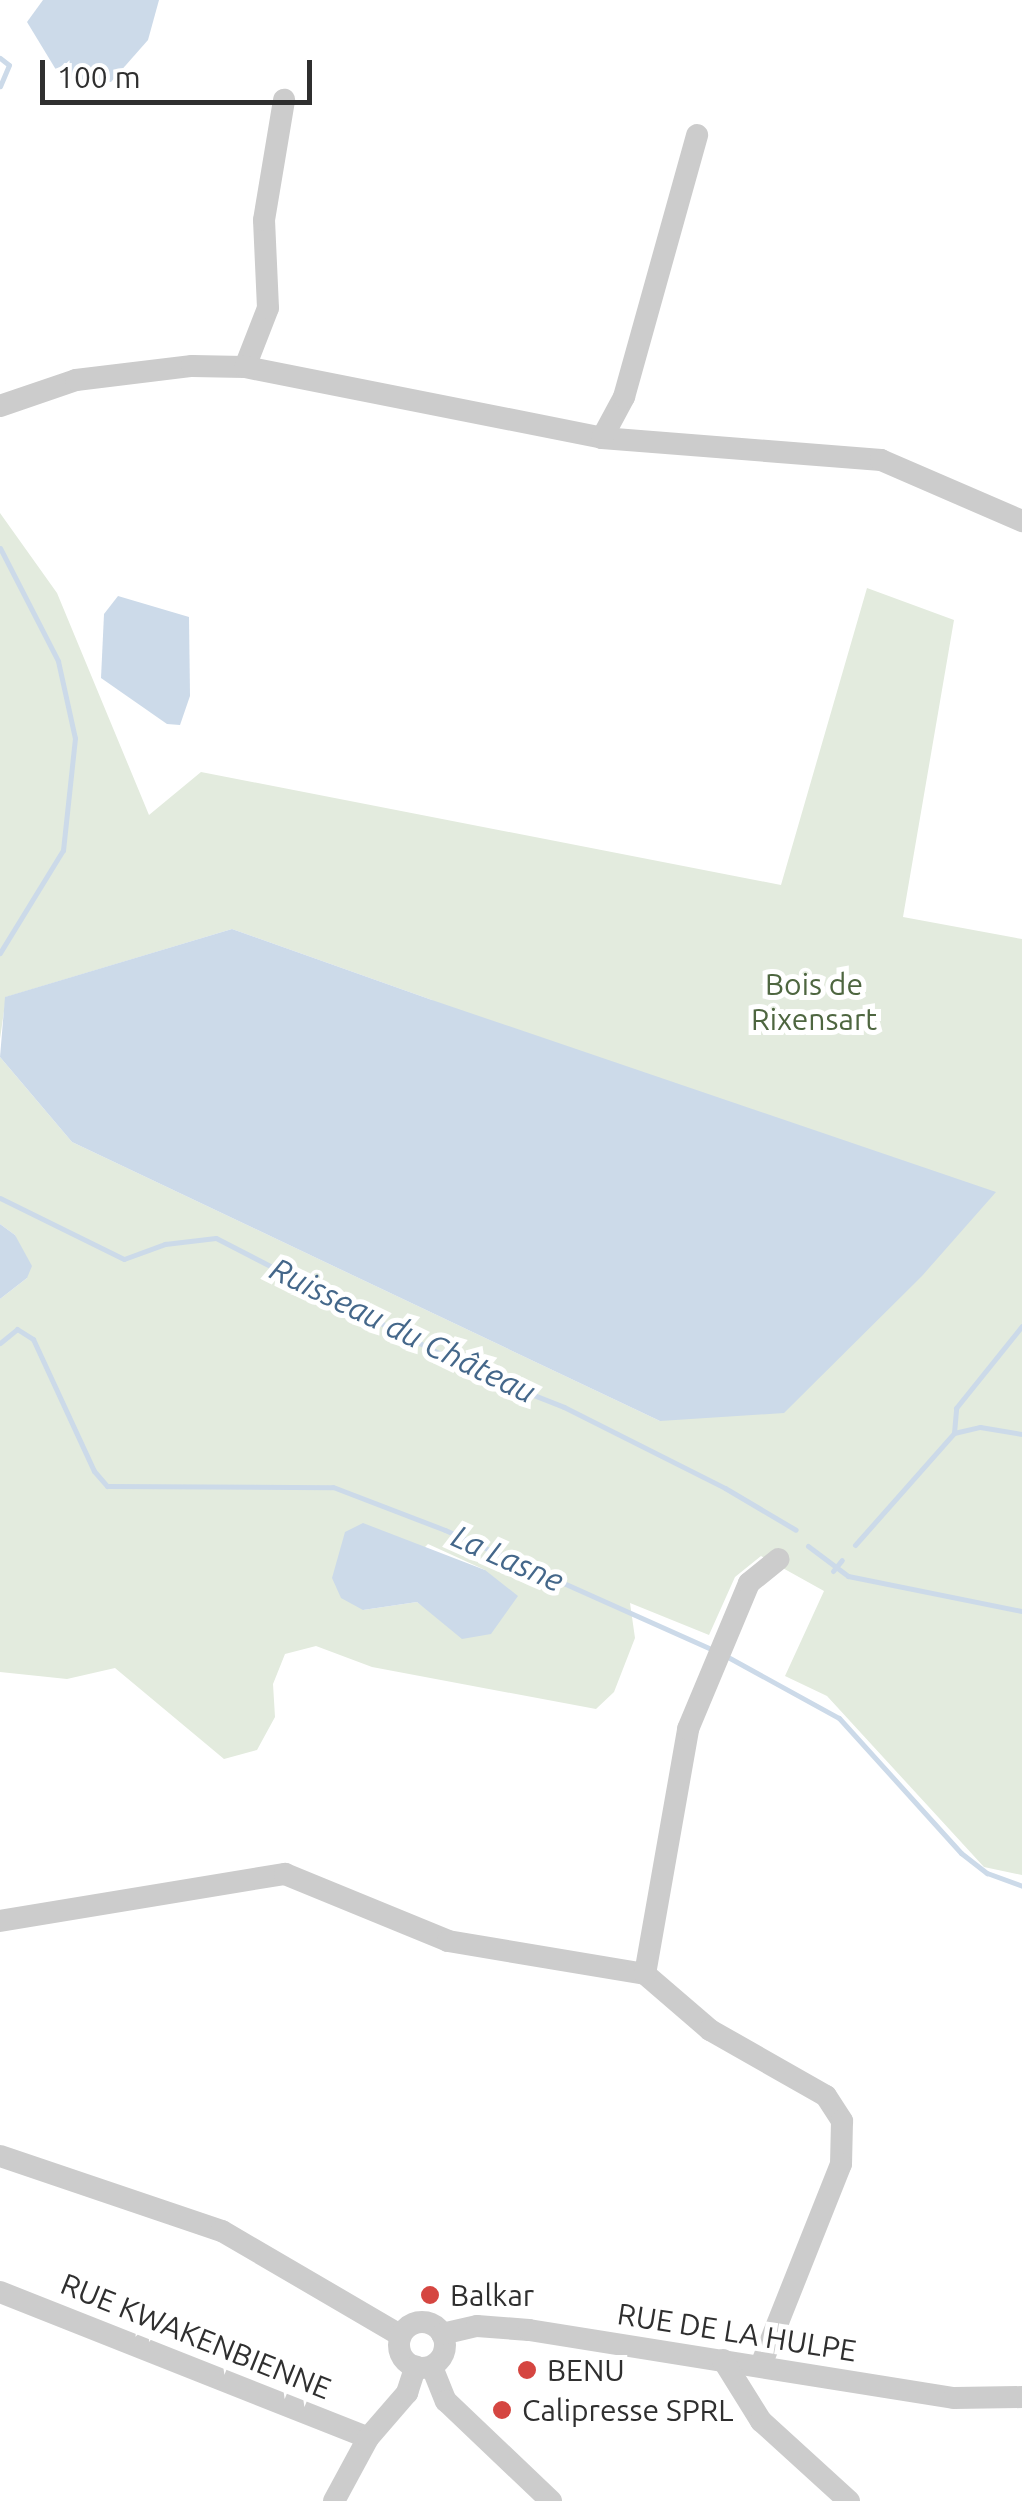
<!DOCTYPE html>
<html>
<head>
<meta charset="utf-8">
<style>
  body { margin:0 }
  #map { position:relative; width:1022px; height:2501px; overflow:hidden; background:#fff; font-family:Ubuntu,sans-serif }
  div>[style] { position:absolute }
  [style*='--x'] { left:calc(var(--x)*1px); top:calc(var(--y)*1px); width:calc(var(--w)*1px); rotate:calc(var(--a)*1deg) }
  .green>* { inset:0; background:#e3ebde }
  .water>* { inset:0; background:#ccdae9 }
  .stream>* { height:5px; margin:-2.5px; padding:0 2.5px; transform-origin:2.5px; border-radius:2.5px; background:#ccdae9 }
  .minor>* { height:22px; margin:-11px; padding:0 11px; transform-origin:11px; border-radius:11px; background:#ccc }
  .minor>.ring { margin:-11px; padding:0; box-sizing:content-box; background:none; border:22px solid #ccc; border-radius:50% }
  .dots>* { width:28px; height:28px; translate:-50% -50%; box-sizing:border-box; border:5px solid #fff; border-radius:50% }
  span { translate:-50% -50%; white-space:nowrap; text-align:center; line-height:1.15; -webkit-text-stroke:10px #fff; paint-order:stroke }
  .park-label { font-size:30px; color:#4e6640 }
  .poi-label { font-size:30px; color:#2f2f2f }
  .left { translate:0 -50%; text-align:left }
  .street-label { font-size:30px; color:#2f2f2f }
  .water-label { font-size:32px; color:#44678a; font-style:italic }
  .scale { position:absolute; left:40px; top:60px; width:272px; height:45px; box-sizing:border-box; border:5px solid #2f2f2f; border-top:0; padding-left:12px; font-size:30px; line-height:35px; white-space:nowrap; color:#2f2f2f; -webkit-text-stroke:8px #fff; paint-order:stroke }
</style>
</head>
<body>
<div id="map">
  <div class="green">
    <div style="clip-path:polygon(evenodd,0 513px,57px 593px,149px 815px,201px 772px,781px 885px,867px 588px,954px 620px,903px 917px,1022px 939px,1022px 1875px,984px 1867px,827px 1696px,785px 1676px,824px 1591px,761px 1556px,735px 1577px,709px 1635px,630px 1603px,635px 1638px,614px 1692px,596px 1709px,372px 1667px,316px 1646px,285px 1654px,273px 1684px,275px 1717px,257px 1750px,224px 1759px,115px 1668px,67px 1679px,0 1672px,0 1299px,27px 1278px,15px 1235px,0 1224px,0 1057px,72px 1142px,660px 1421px,432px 1000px,232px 929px,6px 997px,0 1039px,0 513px,428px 1544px,485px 1570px,434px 1614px,417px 1602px,363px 1610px,428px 1544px)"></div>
  </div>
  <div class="water">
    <div style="clip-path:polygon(43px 0,159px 0,148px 40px,111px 82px,61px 78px,27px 22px)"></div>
    <div style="clip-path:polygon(118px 596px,189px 617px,190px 696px,180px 725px,167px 724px,101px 678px,104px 614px)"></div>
    <div style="clip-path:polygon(232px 929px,432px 1000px,996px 1192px,922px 1276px,784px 1413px,660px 1421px,72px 1142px,0 1057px,5px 997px)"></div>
    <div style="clip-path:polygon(0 1224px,15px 1235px,32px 1266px,27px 1278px,0 1299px)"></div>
    <div style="clip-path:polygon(363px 1523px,485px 1570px,518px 1596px,491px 1634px,462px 1639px,417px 1602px,363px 1610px,341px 1598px,332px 1578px,345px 1532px)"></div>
  </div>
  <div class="stream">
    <div style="--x:0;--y:58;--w:11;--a:38"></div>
    <div style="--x:9;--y:65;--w:23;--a:113"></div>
    <div style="--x:0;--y:548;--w:127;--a:62.8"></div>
    <div style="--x:58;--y:661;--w:79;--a:77.6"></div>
    <div style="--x:75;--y:738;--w:113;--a:96.1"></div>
    <div style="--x:63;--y:850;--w:121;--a:121.5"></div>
    <div style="--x:0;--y:1198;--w:138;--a:26.2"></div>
    <div style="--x:124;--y:1259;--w:44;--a:-20.1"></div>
    <div style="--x:165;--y:1244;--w:51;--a:-6.7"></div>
    <div style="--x:216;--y:1238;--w:297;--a:27.3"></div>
    <div style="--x:480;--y:1374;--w:90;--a:21.4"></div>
    <div style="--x:564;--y:1407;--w:180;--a:26.7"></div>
    <div style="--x:725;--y:1488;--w:82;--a:30.6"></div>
    <div style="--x:0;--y:1343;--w:22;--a:-39"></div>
    <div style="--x:17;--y:1329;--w:19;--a:32"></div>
    <div style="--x:33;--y:1339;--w:145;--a:65.2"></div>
    <div style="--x:94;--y:1471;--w:20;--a:49"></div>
    <div style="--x:107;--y:1486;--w:226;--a:0.3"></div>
    <div style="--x:333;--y:1487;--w:120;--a:21"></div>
    <div style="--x:445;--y:1530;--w:297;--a:24.1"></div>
    <div style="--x:954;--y:1433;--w:27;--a:-13"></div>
    <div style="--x:980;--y:1427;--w:43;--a:9.5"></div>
    <div style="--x:855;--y:1545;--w:149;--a:-48.5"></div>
    <div style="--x:954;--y:1433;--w:25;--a:-85"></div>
    <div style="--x:956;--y:1408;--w:105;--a:-51.2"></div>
    <div style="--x:808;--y:1546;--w:50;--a:36.9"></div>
    <div style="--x:848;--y:1576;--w:177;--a:11.4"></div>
    <div style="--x:833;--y:1571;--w:14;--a:-51"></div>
    <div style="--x:726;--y:1656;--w:129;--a:28.8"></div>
    <div style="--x:839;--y:1718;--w:182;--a:47.9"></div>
    <div style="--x:961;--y:1853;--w:33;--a:38"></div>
    <div style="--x:987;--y:1873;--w:37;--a:20"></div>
  </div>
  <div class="minor">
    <div style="--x:245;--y:367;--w:63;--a:-68.7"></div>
    <div style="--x:268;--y:308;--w:88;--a:-92.6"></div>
    <div style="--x:264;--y:220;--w:122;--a:-80.5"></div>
    <div style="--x:0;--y:406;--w:80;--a:-18.9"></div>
    <div style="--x:76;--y:380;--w:117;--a:-6.9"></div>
    <div style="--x:192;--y:366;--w:53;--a:1.1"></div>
    <div style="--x:245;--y:367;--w:364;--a:11.2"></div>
    <div style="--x:602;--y:438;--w:280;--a:4.5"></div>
    <div style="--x:881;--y:460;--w:154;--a:23.4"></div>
    <div style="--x:602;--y:438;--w:47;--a:-61.8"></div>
    <div style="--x:624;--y:397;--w:272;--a:-74.4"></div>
    <div style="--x:0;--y:1921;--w:289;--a:-9.4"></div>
    <div style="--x:285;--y:1874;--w:176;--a:22.3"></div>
    <div style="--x:448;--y:1941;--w:200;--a:9.5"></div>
    <div style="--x:645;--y:1974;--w:86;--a:40.7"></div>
    <div style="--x:710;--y:2030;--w:133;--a:29.6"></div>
    <div style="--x:826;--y:2096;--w:30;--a:57"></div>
    <div style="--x:842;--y:2121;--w:43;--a:91.3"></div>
    <div style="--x:841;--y:2164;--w:216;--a:111.7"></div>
    <div style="--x:645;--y:1974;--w:249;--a:-80"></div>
    <div style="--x:688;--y:1729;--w:158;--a:-67.3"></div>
    <div style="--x:749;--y:1583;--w:38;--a:-39"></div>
    <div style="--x:0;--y:2156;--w:234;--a:18.7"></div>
    <div style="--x:222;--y:2231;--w:206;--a:30.3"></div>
    <div style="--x:0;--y:2292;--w:396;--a:21.6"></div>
    <div class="ring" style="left:399px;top:2322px;width:24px;height:24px"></div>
    <div style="--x:442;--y:2334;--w:36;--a:-13"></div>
    <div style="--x:477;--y:2326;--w:52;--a:4.4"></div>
    <div style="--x:529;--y:2330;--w:430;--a:9.1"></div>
    <div style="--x:954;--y:2398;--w:68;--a:-0.8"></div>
    <div style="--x:723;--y:2360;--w:72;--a:58.1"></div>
    <div style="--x:761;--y:2421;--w:119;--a:42.3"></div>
    <div style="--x:432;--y:2367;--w:37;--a:68"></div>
    <div style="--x:446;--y:2401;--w:145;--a:43.6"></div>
    <div style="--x:334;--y:2501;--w:72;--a:-61.6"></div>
    <div style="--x:368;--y:2438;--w:60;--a:-49.1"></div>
    <div style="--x:407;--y:2393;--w:28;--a:-72"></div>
  </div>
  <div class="dots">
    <div style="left:430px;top:2295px;background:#d54641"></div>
    <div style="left:527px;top:2370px;background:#d54641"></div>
    <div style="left:502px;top:2410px;background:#d54641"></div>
  </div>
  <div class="park-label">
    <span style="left:814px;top:1001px">Bois de<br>Rixensart</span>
  </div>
  <div class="poi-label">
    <span class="left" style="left:450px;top:2295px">Balkar</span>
    <span class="left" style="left:547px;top:2370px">BENU</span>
    <span class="left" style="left:522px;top:2410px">Calipresse SPRL</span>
  </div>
  <div class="street-label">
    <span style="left:737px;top:2332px;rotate:9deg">RUE DE LA HULPE</span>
    <span style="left:196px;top:2336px;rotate:22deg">RUE KWAKENBIENNE</span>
  </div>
  <div class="water-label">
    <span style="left:403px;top:1330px;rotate:26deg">Ruisseau du Château</span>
    <span style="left:508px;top:1558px;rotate:24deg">La Lasne</span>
  </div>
  <div class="scale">100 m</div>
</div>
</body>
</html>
